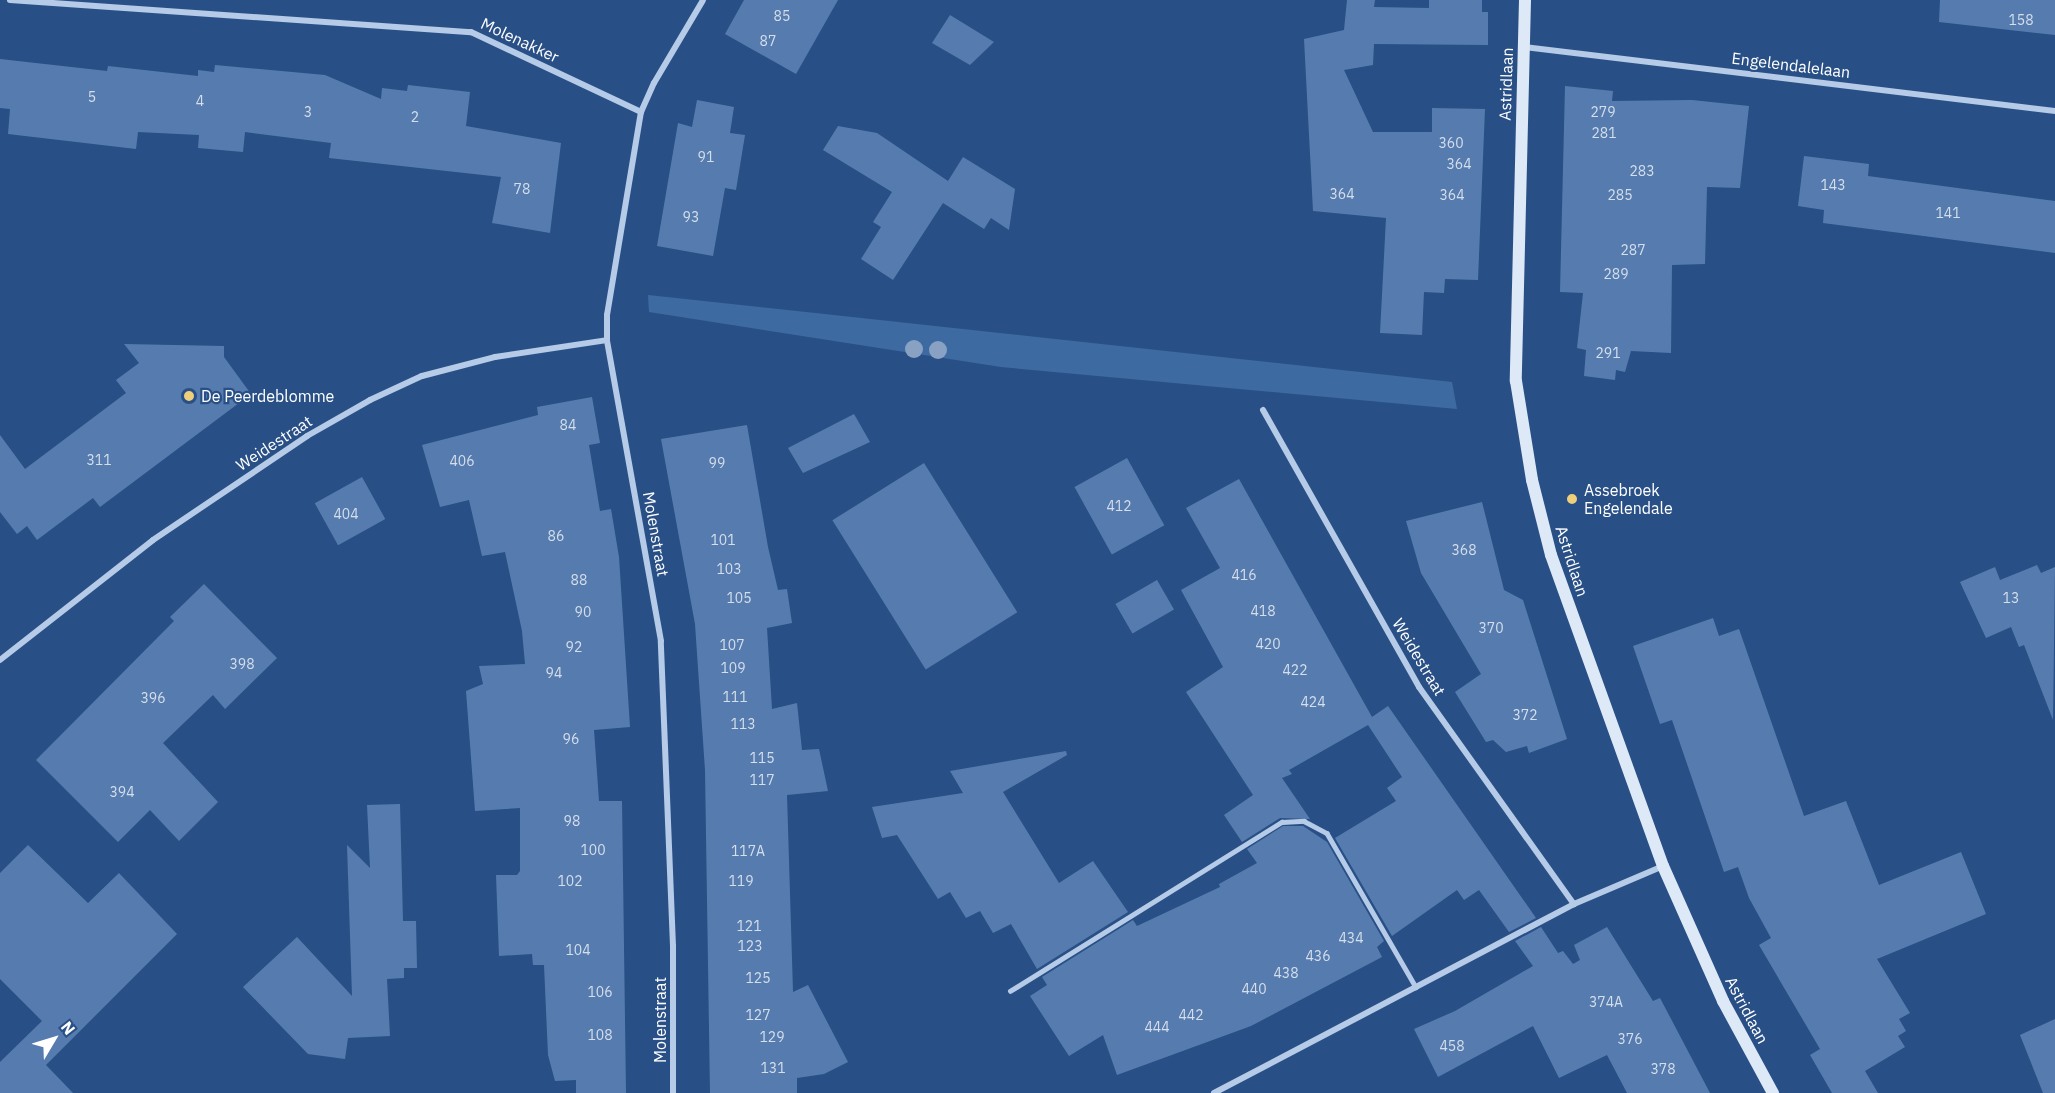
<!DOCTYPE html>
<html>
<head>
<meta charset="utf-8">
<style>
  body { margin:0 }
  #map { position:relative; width:2055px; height:1093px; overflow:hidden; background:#295086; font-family:"IBM Plex Sans",sans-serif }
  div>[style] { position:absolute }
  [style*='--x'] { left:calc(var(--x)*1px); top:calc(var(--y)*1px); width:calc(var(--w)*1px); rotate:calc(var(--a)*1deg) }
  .green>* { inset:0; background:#3e6aa2 }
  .building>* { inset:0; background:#567caf; transform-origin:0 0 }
  .lane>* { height:4.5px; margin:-2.25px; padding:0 2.25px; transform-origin:2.25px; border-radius:2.25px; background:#b5cbe7 }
  .street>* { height:6px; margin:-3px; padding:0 3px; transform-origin:3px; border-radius:3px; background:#b5cbe7 }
  .secondary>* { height:12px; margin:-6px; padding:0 6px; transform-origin:6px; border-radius:6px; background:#dee9f7 }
  .trees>* { width:18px; height:18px; margin:-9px; border-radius:50%; background:#89a2c4 }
  .dots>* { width:16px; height:16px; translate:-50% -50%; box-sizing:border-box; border:3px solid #295086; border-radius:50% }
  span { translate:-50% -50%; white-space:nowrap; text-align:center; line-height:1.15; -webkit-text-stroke:4.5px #295086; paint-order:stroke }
  .number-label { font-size:14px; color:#d5deeb }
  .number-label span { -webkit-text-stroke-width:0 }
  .street-label { font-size:16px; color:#fff }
  .poi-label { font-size:16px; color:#fff }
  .left { translate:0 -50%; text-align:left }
  .north { position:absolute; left:24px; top:1009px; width:60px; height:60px; -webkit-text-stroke:4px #295086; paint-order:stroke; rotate:52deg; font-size:16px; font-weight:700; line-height:24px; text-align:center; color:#fff }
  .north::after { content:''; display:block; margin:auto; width:21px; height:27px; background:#fff; clip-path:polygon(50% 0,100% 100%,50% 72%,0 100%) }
</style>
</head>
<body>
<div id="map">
  <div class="green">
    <div style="clip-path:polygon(648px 295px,1452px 382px,1457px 409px,1001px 367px,649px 312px)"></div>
  </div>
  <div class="building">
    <div style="clip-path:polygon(744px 0,838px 0,796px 74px,725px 34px)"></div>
    <div style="clip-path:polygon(1347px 0,1375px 0,1374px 7px,1429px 8px,1429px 0,1482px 0,1482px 12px,1488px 12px,1488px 45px,1374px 44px,1373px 65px,1344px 70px,1373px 132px,1432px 132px,1432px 108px,1485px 109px,1478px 280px,1445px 279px,1444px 293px,1424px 292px,1422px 335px,1380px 333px,1386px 218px,1313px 211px,1304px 39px,1344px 30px)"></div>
    <div style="clip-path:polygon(1940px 0,2055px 0,2055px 35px,1939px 22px)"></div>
    <div style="clip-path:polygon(950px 15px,994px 42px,970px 65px,932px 43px)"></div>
    <div style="clip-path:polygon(0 59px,107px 71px,108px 66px,198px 76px,198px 70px,214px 72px,215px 65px,325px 75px,381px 99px,382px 88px,407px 91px,408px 85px,470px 92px,466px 126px,561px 143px,550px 233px,492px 223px,501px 177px,329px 158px,331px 143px,245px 132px,243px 152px,198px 148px,199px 135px,138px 132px,136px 149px,8px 134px,10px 109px,0 108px)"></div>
    <div style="clip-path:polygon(1565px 86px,1613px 91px,1612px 101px,1692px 100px,1749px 106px,1740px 188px,1707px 187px,1705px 264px,1672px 265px,1671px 353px,1631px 351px,1625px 372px,1616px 370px,1615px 380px,1584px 376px,1586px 350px,1577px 348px,1583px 293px,1560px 292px)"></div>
    <div style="clip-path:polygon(697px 100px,734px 107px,730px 133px,745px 135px,736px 190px,725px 188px,713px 256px,657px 246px,678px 123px,692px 127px)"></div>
    <div style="clip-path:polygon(838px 126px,877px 133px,948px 181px,963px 157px,1015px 189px,1009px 230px,991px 218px,984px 229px,943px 203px,893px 280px,861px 259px,881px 227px,873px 222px,892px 192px,823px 150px)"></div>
    <div style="clip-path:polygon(1804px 156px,1869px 164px,1868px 176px,2055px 201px,2055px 253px,1823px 223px,1824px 210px,1798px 206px)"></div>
    <div style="clip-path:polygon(124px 344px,224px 346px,224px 357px,251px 394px,100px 507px,93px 498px,37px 540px,27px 526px,17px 534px,0 512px,0 435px,25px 469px,126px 393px,116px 380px,139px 363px)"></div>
    <div style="clip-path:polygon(592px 397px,600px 443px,589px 445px,600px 511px,611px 509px,619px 557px,630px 727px,594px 730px,599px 801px,622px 801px,626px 1093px,576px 1093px,576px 1080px,555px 1081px,548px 1055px,544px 965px,533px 965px,532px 954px,499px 956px,496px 875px,517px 875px,520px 871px,520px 808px,475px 811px,466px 691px,483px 684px,479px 666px,525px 664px,522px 631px,505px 552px,482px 556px,469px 500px,440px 507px,422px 445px,538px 415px,537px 407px)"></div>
    <div style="clip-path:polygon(854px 414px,870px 442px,803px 473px,788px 448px)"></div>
    <div style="clip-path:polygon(747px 425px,768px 547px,778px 590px,787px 589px,792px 623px,767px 628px,772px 709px,797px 703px,802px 750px,819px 749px,828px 791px,787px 795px,793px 992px,808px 985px,848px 1062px,824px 1074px,797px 1078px,797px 1093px,710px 1093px,705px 770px,695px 624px,661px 439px)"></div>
    <div style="left:1127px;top:458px;width:77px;height:60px;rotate:61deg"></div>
    <div style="left:924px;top:463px;width:176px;height:108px;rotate:58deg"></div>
    <div style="left:362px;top:477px;width:48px;height:54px;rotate:61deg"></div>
    <div style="clip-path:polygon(1239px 479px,1372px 717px,1388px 706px,1536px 918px,1509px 932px,1479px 890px,1464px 900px,1457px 890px,1392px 936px,1335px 838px,1396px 801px,1387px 788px,1402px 777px,1368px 725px,1289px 770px,1292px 774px,1282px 778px,1310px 819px,1280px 818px,1242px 842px,1224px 815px,1253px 795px,1186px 692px,1223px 667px,1181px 590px,1220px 568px,1186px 508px)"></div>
    <div style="clip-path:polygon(1482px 502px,1504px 590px,1523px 600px,1567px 739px,1529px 753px,1527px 746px,1506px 752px,1493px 740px,1486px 742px,1455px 692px,1481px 674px,1421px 573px,1406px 521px)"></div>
    <div style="clip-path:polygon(2037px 565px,2041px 573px,2055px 567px,2053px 720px,2024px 645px,2019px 647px,2011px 627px,1986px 638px,1960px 582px,1995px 567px,2000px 580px)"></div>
    <div style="left:1157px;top:580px;width:34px;height:48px;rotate:60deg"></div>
    <div style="clip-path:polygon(204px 584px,277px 658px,225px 709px,213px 695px,163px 743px,218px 802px,179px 841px,150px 810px,118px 842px,36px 760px,174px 621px,170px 617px)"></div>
    <div style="clip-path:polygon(1713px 618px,1719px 636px,1739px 629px,1804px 816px,1846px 801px,1879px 885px,1961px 852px,1986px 914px,1877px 959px,1910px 1013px,1899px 1019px,1906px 1031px,1898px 1036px,1905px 1047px,1865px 1071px,1878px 1093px,1832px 1093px,1810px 1055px,1820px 1049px,1759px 945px,1771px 938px,1749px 898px,1738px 867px,1724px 872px,1672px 720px,1660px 724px,1633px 646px)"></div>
    <div style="clip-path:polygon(1066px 751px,1067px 755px,1003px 792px,1059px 883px,1093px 861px,1128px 912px,1037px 969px,1011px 924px,993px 933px,980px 911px,966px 918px,950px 892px,938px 899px,897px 835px,882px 838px,872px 807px,963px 793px,950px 771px)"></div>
    <div style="clip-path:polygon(400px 804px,403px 921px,416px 921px,417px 968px,404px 968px,404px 978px,387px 979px,390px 1036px,348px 1038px,345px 1059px,308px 1054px,243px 987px,297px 937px,352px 996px,347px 845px,370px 868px,367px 805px)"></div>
    <div style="clip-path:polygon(1283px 826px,1303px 826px,1327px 842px,1384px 941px,1377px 947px,1382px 957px,1251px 1026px,1117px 1075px,1103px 1035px,1069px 1056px,1030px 996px,1047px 985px,1042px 977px,1133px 920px,1137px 926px,1220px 887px,1219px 884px,1257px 863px,1247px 849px)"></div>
    <div style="clip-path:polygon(28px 845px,88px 903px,119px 873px,177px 934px,46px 1065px,73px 1093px,0 1093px,0 1062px,42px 1021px,0 979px,0 873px)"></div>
    <div style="clip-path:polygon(1541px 927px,1558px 953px,1563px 951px,1573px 964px,1580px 960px,1574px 945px,1607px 927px,1653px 1001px,1660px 998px,1710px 1093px,1627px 1093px,1607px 1055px,1559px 1078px,1533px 1026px,1438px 1077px,1414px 1029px,1455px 1011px,1533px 966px,1515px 941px)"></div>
    <div style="clip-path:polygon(2055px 1019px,2055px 1093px,2043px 1093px,2020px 1035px)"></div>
  </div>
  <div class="lane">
    <div style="--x:1010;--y:991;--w:320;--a:-31.9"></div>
    <div style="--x:1282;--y:822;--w:22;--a:-3"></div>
    <div style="--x:1304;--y:821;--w:26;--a:28"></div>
    <div style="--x:1327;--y:833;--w:178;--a:60"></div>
  </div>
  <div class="street">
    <div style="--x:10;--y:0;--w:462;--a:4"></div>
    <div style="--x:471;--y:32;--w:188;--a:25.2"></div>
    <div style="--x:1524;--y:47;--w:535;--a:6.87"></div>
    <div style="--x:1263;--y:410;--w:318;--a:60.6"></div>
    <div style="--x:1419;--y:687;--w:267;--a:54.5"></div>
    <div style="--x:1574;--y:904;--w:97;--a:-23.1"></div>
    <div style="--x:0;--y:660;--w:194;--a:-38.1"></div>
    <div style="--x:153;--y:540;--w:186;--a:-34"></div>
    <div style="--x:307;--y:436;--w:73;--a:-29.7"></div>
    <div style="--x:370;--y:400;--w:57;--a:-24.8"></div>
    <div style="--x:422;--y:376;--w:75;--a:-14.6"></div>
    <div style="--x:495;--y:357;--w:113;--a:-8.6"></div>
    <div style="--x:673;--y:1093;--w:147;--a:-90"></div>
    <div style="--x:673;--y:946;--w:305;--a:-92.3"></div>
    <div style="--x:661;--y:641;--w:306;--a:-100.2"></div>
    <div style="--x:607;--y:340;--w:25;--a:-90"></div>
    <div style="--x:607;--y:315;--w:206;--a:-80.5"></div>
    <div style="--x:641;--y:112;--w:32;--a:-66"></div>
    <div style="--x:654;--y:83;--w:96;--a:-59.4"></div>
    <div style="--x:1214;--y:1093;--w:407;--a:-27.7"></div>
  </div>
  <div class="secondary">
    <div style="--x:1525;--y:0;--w:381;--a:91.4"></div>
    <div style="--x:1516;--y:381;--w:100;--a:80.8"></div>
    <div style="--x:1532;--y:480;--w:77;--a:75.8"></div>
    <div style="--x:1551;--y:555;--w:331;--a:70.2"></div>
    <div style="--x:1663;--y:866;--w:148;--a:66"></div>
    <div style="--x:1723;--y:1001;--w:105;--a:61.5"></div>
  </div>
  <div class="trees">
    <div style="left:914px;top:349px"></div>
    <div style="left:938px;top:350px"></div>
  </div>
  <div class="dots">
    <div style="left:189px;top:396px;background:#eecf7c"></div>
    <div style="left:1572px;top:499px;background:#eecf7c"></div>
  </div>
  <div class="number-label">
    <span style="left:782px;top:16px">85</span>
    <span style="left:2021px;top:20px">158</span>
    <span style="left:768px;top:41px">87</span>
    <span style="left:92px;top:97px">5</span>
    <span style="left:200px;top:101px">4</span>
    <span style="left:308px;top:112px">3</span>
    <span style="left:1603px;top:112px">279</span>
    <span style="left:415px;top:117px">2</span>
    <span style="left:1604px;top:133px">281</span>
    <span style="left:1451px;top:143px">360</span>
    <span style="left:706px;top:157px">91</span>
    <span style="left:1459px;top:164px">364</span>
    <span style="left:1642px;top:171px">283</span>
    <span style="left:1833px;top:185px">143</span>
    <span style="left:522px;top:189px">78</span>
    <span style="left:1342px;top:194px">364</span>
    <span style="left:1452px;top:195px">364</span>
    <span style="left:1620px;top:195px">285</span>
    <span style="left:1948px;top:213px">141</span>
    <span style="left:691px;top:217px">93</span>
    <span style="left:1633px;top:250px">287</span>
    <span style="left:1616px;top:274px">289</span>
    <span style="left:1608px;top:353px">291</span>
    <span style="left:568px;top:425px">84</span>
    <span style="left:99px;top:460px">311</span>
    <span style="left:462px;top:461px">406</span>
    <span style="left:717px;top:463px">99</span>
    <span style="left:1119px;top:506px">412</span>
    <span style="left:346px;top:514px">404</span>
    <span style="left:556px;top:536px">86</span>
    <span style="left:723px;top:540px">101</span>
    <span style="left:1464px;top:550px">368</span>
    <span style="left:729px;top:569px">103</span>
    <span style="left:1244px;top:575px">416</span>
    <span style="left:579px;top:580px">88</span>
    <span style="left:739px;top:598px">105</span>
    <span style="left:2011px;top:598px">13</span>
    <span style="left:1263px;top:611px">418</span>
    <span style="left:583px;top:612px">90</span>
    <span style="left:1491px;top:628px">370</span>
    <span style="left:1268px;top:644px">420</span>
    <span style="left:732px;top:645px">107</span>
    <span style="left:574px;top:647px">92</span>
    <span style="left:242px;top:664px">398</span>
    <span style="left:733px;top:668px">109</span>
    <span style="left:1295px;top:670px">422</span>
    <span style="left:554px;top:673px">94</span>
    <span style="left:735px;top:697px">111</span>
    <span style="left:153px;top:698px">396</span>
    <span style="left:1313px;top:702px">424</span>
    <span style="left:1525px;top:715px">372</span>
    <span style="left:743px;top:724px">113</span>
    <span style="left:571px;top:739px">96</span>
    <span style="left:762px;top:758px">115</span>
    <span style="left:762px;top:780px">117</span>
    <span style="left:122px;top:792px">394</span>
    <span style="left:572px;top:821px">98</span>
    <span style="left:593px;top:850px">100</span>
    <span style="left:748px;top:851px">117A</span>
    <span style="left:570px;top:881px">102</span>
    <span style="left:741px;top:881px">119</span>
    <span style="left:749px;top:926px">121</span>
    <span style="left:1351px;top:938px">434</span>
    <span style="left:750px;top:946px">123</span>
    <span style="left:578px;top:950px">104</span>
    <span style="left:1318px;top:956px">436</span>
    <span style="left:1286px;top:973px">438</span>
    <span style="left:758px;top:978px">125</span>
    <span style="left:1254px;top:989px">440</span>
    <span style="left:600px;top:992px">106</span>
    <span style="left:1606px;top:1002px">374A</span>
    <span style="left:758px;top:1015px">127</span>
    <span style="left:1191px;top:1015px">442</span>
    <span style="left:1157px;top:1027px">444</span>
    <span style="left:600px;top:1035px">108</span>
    <span style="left:772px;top:1037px">129</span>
    <span style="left:1630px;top:1039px">376</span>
    <span style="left:1452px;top:1046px">458</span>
    <span style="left:773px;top:1068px">131</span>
    <span style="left:1663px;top:1069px">378</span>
  </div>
  <div class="street-label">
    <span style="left:520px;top:40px;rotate:25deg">Molenakker</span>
    <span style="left:1791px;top:65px;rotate:7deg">Engelendalelaan</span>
    <span style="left:1506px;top:84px;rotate:-88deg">Astridlaan</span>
    <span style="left:274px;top:443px;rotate:-33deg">Weidestraat</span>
    <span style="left:656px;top:534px;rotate:80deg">Molenstraat</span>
    <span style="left:1572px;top:561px;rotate:72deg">Astridlaan</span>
    <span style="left:1419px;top:657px;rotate:59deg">Weidestraat</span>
    <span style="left:1747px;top:1010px;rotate:62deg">Astridlaan</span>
    <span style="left:660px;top:1020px;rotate:-90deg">Molenstraat</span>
  </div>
  <div class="poi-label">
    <span class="left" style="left:201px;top:396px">De Peerdeblomme</span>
    <span class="left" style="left:1584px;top:499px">Assebroek<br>Engelendale</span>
  </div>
  <div class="north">N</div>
</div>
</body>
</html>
